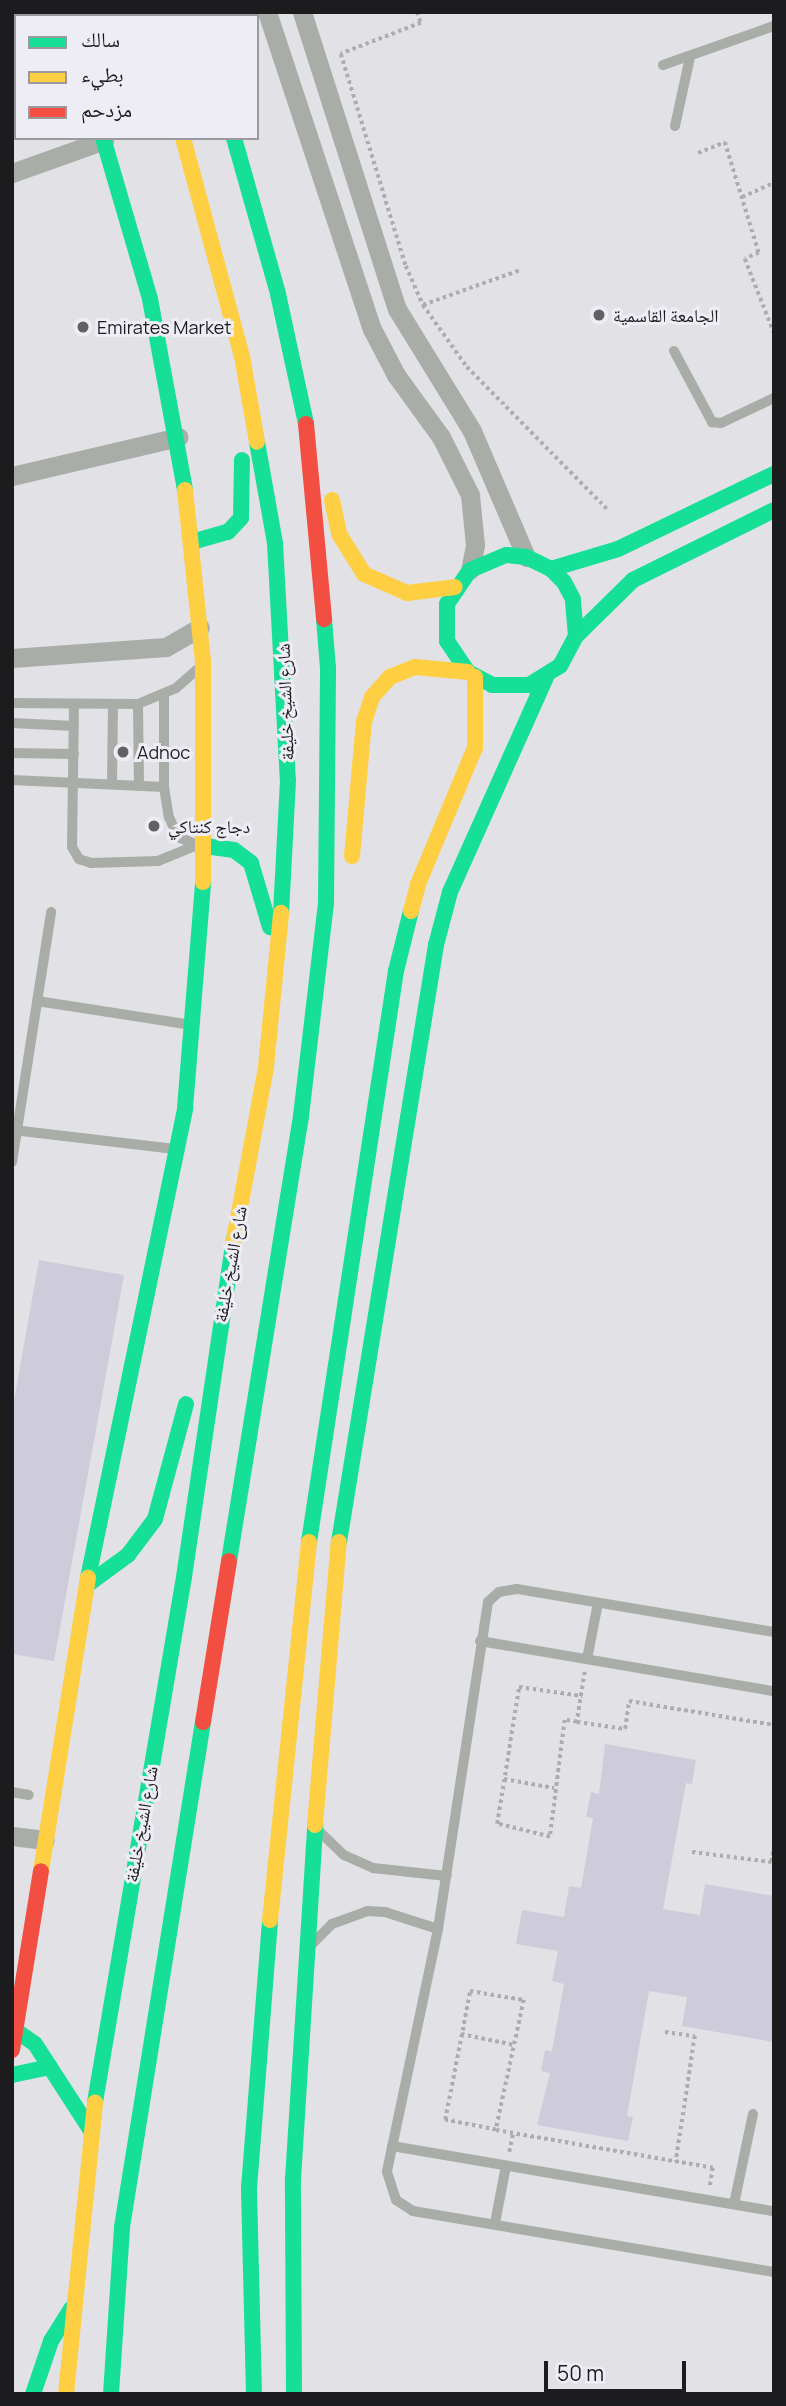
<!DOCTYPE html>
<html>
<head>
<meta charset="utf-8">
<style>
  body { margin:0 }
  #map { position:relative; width:786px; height:2406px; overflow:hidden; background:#e1e1e6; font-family:Manrope,"Noto Naskh Arabic",sans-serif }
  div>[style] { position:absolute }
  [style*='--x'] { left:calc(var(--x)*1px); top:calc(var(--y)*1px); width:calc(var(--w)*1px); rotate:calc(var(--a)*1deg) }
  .building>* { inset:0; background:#ceccdb }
  .path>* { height:3.5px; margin-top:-1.75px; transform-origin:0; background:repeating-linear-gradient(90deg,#abaeab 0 3.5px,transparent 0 7px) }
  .lane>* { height:10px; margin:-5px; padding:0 5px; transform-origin:5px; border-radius:5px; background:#a9ada7 }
  .street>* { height:19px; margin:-9.5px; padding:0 9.5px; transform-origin:9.5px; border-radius:9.5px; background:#a9ada7 }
  .fast>* { height:16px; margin:-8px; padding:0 8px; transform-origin:8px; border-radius:8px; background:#16e098 }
  .slow>* { height:16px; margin:-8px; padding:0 8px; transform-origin:8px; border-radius:8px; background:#ffcf43 }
  .jam>* { height:16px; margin:-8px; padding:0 8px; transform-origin:8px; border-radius:8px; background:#f24e42 }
  .dots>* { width:19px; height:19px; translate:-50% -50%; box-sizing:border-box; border:4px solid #eeedf5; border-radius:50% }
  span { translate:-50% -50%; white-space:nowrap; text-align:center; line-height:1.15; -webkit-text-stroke:6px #eeedf5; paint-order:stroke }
  .poi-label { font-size:18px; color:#1c1c1e }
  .left { translate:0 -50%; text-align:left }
  .street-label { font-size:18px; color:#1c1c1e }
  .frame { position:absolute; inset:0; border:14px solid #1c1c1e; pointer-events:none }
  .legend { position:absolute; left:14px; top:14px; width:245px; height:126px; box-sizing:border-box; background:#eeedf5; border:2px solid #9a999f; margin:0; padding:9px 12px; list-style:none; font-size:21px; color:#1c1c1e }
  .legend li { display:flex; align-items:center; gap:14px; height:35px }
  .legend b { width:35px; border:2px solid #9a999f }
  .scale { position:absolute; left:544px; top:2361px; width:142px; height:32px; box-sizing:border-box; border:4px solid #1c1c1e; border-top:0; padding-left:9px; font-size:21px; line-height:24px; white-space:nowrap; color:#1c1c1e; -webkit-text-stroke:5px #eeedf5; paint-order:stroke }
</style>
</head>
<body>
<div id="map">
  <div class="building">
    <div style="clip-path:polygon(39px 1260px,124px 1275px,54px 1661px,12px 1654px,12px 1412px)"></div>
    <div style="clip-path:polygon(605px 1744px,696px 1760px,692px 1784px,686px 1783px,663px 1909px,700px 1915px,705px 1884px,774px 1896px,774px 2042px,682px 2026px,687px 1997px,649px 1991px,627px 2116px,633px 2117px,628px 2141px,537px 2125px,550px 2073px,541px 2071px,545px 2050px,552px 2051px,564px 1984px,552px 1981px,558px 1951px,516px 1944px,522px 1910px,564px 1917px,569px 1886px,581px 1888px,593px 1818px,586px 1817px,591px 1792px,599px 1794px)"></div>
  </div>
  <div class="path">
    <div style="--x:417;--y:12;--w:12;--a:70"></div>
    <div style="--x:421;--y:23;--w:86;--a:158.8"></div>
    <div style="--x:341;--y:54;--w:222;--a:73"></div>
    <div style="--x:406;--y:266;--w:43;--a:66.4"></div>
    <div style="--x:423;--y:305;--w:76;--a:54.6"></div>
    <div style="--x:467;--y:367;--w:199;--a:45.4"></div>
    <div style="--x:698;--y:153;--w:29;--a:-22"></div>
    <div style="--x:725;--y:142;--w:116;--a:73"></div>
    <div style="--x:759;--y:253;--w:15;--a:157"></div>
    <div style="--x:745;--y:259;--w:79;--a:68.6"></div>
    <div style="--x:742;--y:197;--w:35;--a:-24"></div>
    <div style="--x:423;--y:305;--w:103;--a:-19.8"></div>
    <div style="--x:585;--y:1672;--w:51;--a:99.1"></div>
    <div style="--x:577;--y:1722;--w:49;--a:8.3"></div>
    <div style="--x:625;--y:1729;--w:28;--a:-82"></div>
    <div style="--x:629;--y:1701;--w:147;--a:9.4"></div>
    <div style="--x:577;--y:1722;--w:12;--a:-171"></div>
    <div style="--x:565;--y:1720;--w:118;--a:97.3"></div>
    <div style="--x:550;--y:1837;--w:55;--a:-166.2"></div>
    <div style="--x:497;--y:1824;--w:139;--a:-80.9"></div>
    <div style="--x:519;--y:1687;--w:64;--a:8.1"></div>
    <div style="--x:504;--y:1779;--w:51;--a:10.2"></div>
    <div style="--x:692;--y:1852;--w:80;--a:7.2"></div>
    <div style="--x:771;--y:1862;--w:16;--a:-79"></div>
    <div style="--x:470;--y:1991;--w:55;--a:9.5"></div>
    <div style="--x:524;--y:2000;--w:133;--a:102.2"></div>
    <div style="--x:496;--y:2130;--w:52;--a:-168.9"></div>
    <div style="--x:445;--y:2120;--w:131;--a:-79"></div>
    <div style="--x:665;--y:2032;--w:30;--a:8"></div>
    <div style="--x:695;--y:2036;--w:127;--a:98.6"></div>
    <div style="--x:461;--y:2034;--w:54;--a:11.7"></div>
    <div style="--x:496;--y:2130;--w:220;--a:9.9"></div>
    <div style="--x:713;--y:2168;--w:20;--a:99"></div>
    <div style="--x:509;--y:2152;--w:19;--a:-78"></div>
  </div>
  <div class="lane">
    <div style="--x:663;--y:65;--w:118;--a:-19.4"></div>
    <div style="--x:675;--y:126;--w:71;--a:-77.7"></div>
    <div style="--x:674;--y:351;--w:81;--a:61.8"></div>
    <div style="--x:712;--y:422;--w:9;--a:6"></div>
    <div style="--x:721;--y:423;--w:59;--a:-25.3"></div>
    <div style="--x:164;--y:695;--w:92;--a:90"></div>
    <div style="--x:164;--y:787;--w:30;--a:81"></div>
    <div style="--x:169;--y:817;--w:22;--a:66"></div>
    <div style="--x:178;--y:837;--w:18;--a:22"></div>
    <div style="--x:12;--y:703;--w:126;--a:0.5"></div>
    <div style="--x:138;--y:704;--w:41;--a:-22.8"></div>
    <div style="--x:176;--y:688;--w:28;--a:-41"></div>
    <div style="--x:138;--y:704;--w:82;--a:89.3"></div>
    <div style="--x:74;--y:705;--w:142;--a:90.8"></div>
    <div style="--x:72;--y:847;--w:14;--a:60"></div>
    <div style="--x:79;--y:859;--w:13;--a:18"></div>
    <div style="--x:91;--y:863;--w:67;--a:-1.7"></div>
    <div style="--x:158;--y:861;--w:42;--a:-22.3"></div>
    <div style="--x:12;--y:723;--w:62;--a:2.8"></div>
    <div style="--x:12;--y:753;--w:62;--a:0.9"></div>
    <div style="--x:12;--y:780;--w:152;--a:2.6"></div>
    <div style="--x:112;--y:784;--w:79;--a:-89.3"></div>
    <div style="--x:37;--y:1001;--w:157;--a:8.8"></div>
    <div style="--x:13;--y:1130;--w:163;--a:6.7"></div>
    <div style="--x:12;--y:1162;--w:253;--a:-81.1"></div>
    <div style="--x:774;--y:1632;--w:261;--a:-170.5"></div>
    <div style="--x:517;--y:1589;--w:18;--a:171"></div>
    <div style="--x:499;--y:1592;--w:15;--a:138"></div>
    <div style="--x:488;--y:1602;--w:331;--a:98.7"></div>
    <div style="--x:438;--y:1929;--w:248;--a:101.9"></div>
    <div style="--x:387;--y:2172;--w:29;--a:72"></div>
    <div style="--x:396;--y:2200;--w:20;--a:33"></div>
    <div style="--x:413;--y:2211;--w:366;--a:9.6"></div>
    <div style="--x:480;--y:1641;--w:298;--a:9.7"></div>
    <div style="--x:587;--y:1659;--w:57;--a:-78.9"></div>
    <div style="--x:12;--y:1792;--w:17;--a:10"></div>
    <div style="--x:321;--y:1833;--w:32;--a:44"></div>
    <div style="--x:344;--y:1855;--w:32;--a:24"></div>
    <div style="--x:373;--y:1868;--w:74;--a:6.2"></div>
    <div style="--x:312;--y:1944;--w:28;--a:-45"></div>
    <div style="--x:332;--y:1924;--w:37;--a:-20"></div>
    <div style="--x:367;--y:1911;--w:18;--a:3"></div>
    <div style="--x:385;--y:1912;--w:56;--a:17.8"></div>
    <div style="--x:392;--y:2146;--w:387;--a:9.7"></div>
    <div style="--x:734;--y:2204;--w:92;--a:-78.1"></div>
    <div style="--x:495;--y:2223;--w:58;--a:-79.1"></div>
  </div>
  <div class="street">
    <div style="--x:267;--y:12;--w:334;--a:71.7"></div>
    <div style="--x:372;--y:329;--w:52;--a:62.4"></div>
    <div style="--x:396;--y:375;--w:77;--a:54"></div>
    <div style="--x:441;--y:437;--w:65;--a:63.4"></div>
    <div style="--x:470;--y:495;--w:50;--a:84.3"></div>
    <div style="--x:475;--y:545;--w:25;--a:101"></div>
    <div style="--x:302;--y:12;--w:312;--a:72.3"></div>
    <div style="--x:397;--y:309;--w:143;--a:58.4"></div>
    <div style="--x:472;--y:431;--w:137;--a:66.8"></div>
    <div style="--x:12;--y:173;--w:98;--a:-19.7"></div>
    <div style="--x:12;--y:476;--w:171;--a:-13.2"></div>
    <div style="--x:12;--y:658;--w:154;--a:-4.1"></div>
    <div style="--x:166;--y:647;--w:39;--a:-30"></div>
    <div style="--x:12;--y:1836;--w:33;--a:7"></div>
  </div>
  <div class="fast">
    <div style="--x:56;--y:12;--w:4;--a:63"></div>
    <div style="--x:122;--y:12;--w:4;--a:76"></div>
    <div style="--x:192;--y:12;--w:4;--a:76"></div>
    <div style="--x:103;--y:138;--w:168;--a:73.7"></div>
    <div style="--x:150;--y:299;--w:194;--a:79.6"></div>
    <div style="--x:234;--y:138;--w:162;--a:74.2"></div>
    <div style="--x:278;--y:294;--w:133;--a:77.8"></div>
    <div style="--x:257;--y:442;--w:103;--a:79.9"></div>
    <div style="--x:275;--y:543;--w:237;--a:86.9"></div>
    <div style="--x:288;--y:780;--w:133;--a:93"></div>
    <div style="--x:192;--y:542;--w:37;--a:-16"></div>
    <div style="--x:228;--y:532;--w:19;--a:-47"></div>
    <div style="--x:241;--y:518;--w:58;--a:-89"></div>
    <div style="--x:551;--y:569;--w:70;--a:-16.6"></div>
    <div style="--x:618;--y:549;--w:173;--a:-25.7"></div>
    <div style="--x:576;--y:636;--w:37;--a:-95"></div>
    <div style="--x:573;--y:599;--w:19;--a:-118"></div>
    <div style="--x:564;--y:582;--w:18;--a:-135"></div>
    <div style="--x:551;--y:569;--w:28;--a:-154"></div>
    <div style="--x:526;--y:557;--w:20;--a:-174"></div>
    <div style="--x:506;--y:555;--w:39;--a:157"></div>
    <div style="--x:470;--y:570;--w:41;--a:124.1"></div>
    <div style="--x:447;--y:604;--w:37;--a:90"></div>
    <div style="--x:447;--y:641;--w:37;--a:56"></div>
    <div style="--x:468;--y:672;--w:27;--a:28"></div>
    <div style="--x:492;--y:685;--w:37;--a:0"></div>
    <div style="--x:529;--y:685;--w:36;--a:-32"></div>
    <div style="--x:560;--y:666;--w:34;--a:-62"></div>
    <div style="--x:576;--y:636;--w:80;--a:-44.5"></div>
    <div style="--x:633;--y:580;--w:157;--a:-26.4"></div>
    <div style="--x:205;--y:846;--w:29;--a:8"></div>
    <div style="--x:234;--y:850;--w:21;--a:37"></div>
    <div style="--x:251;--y:863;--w:67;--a:73.5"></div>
    <div style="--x:309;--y:1542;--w:578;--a:-81.34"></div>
    <div style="--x:396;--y:971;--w:62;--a:-76"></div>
    <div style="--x:339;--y:1542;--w:605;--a:-80.77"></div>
    <div style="--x:436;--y:945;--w:55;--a:-75.2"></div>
    <div style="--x:450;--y:892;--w:235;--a:-65.9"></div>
    <div style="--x:229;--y:1561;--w:451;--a:-80.8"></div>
    <div style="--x:301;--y:1116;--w:215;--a:-83.3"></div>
    <div style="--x:326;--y:902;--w:234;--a:-89.5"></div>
    <div style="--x:328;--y:668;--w:49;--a:-94.7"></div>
    <div style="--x:88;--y:1578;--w:480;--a:-78.3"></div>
    <div style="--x:185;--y:1108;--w:227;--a:-85.4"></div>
    <div style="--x:87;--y:1585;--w:51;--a:-36.2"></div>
    <div style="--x:128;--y:1555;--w:45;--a:-53.1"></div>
    <div style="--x:155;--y:1519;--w:119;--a:-74.9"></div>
    <div style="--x:15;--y:2030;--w:24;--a:35"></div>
    <div style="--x:35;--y:2044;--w:101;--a:57.1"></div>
    <div style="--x:12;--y:2075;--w:39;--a:-12"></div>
    <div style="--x:95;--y:2102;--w:532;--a:-80.38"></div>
    <div style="--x:184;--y:1577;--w:341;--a:-81.6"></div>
    <div style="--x:33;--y:2394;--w:56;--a:-71.2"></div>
    <div style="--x:51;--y:2341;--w:38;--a:-58"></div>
    <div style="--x:111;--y:2394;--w:167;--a:-86.2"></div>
    <div style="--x:122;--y:2227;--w:511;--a:-80.89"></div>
    <div style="--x:254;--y:2394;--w:206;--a:-91.4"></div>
    <div style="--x:249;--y:2188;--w:269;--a:-85.5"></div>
    <div style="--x:294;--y:2394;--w:215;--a:-90.3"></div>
    <div style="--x:293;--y:2179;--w:355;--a:-86.4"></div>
  </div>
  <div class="slow">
    <div style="--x:183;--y:138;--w:226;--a:74.9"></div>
    <div style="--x:242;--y:356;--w:87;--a:80.1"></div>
    <div style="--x:185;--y:490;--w:172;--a:84"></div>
    <div style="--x:203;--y:661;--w:221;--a:90"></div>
    <div style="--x:332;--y:500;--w:35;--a:78"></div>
    <div style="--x:339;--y:534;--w:47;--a:58"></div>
    <div style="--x:364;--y:574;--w:47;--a:23.8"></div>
    <div style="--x:407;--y:593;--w:48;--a:-7.1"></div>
    <div style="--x:352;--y:856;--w:135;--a:-84.9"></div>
    <div style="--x:364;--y:722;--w:26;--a:-72"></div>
    <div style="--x:372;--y:697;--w:27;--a:-48"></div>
    <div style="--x:390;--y:677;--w:27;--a:-22"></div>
    <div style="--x:415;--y:667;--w:53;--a:5.4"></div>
    <div style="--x:411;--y:911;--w:28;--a:-75"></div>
    <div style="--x:418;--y:884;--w:147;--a:-67.3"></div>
    <div style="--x:475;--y:748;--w:71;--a:-90"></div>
    <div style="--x:234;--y:1240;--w:176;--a:-79.5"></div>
    <div style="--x:266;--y:1067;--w:155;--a:-84.4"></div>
    <div style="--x:315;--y:1825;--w:284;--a:-85.2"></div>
    <div style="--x:41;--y:1871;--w:297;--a:-80.9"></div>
    <div style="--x:270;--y:1920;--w:380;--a:-84.1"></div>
    <div style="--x:66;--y:2394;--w:293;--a:-84.3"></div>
  </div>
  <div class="jam">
    <div style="--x:306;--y:424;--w:196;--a:84.7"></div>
    <div style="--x:203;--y:1722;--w:163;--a:-80.8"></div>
    <div style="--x:12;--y:2050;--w:181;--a:-80.8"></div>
  </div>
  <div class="dots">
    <div style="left:599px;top:315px;background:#616164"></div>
    <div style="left:83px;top:327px;background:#616164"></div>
    <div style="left:123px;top:752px;background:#616164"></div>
    <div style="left:154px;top:826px;background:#616164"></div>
  </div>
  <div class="poi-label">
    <span class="left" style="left:613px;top:315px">الجامعة القاسمية</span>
    <span class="left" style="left:97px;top:327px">Emirates Market</span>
    <span class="left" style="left:137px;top:752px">Adnoc</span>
    <span class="left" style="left:168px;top:826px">دجاج كنتاكي</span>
  </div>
  <div class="street-label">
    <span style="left:285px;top:702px;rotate:-92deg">شارع الشيخ خليفة</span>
    <span style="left:230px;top:1264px;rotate:-80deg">شارع الشيخ خليفة</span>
    <span style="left:141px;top:1824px;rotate:-80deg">شارع الشيخ خليفة</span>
  </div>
  <div class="frame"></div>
  <ul class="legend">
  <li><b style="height:9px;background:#16e098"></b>سالك</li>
  <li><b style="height:9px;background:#ffcf43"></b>بطيء</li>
  <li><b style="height:9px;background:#f24e42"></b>مزدحم</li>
  </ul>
  <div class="scale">50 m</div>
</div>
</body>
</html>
